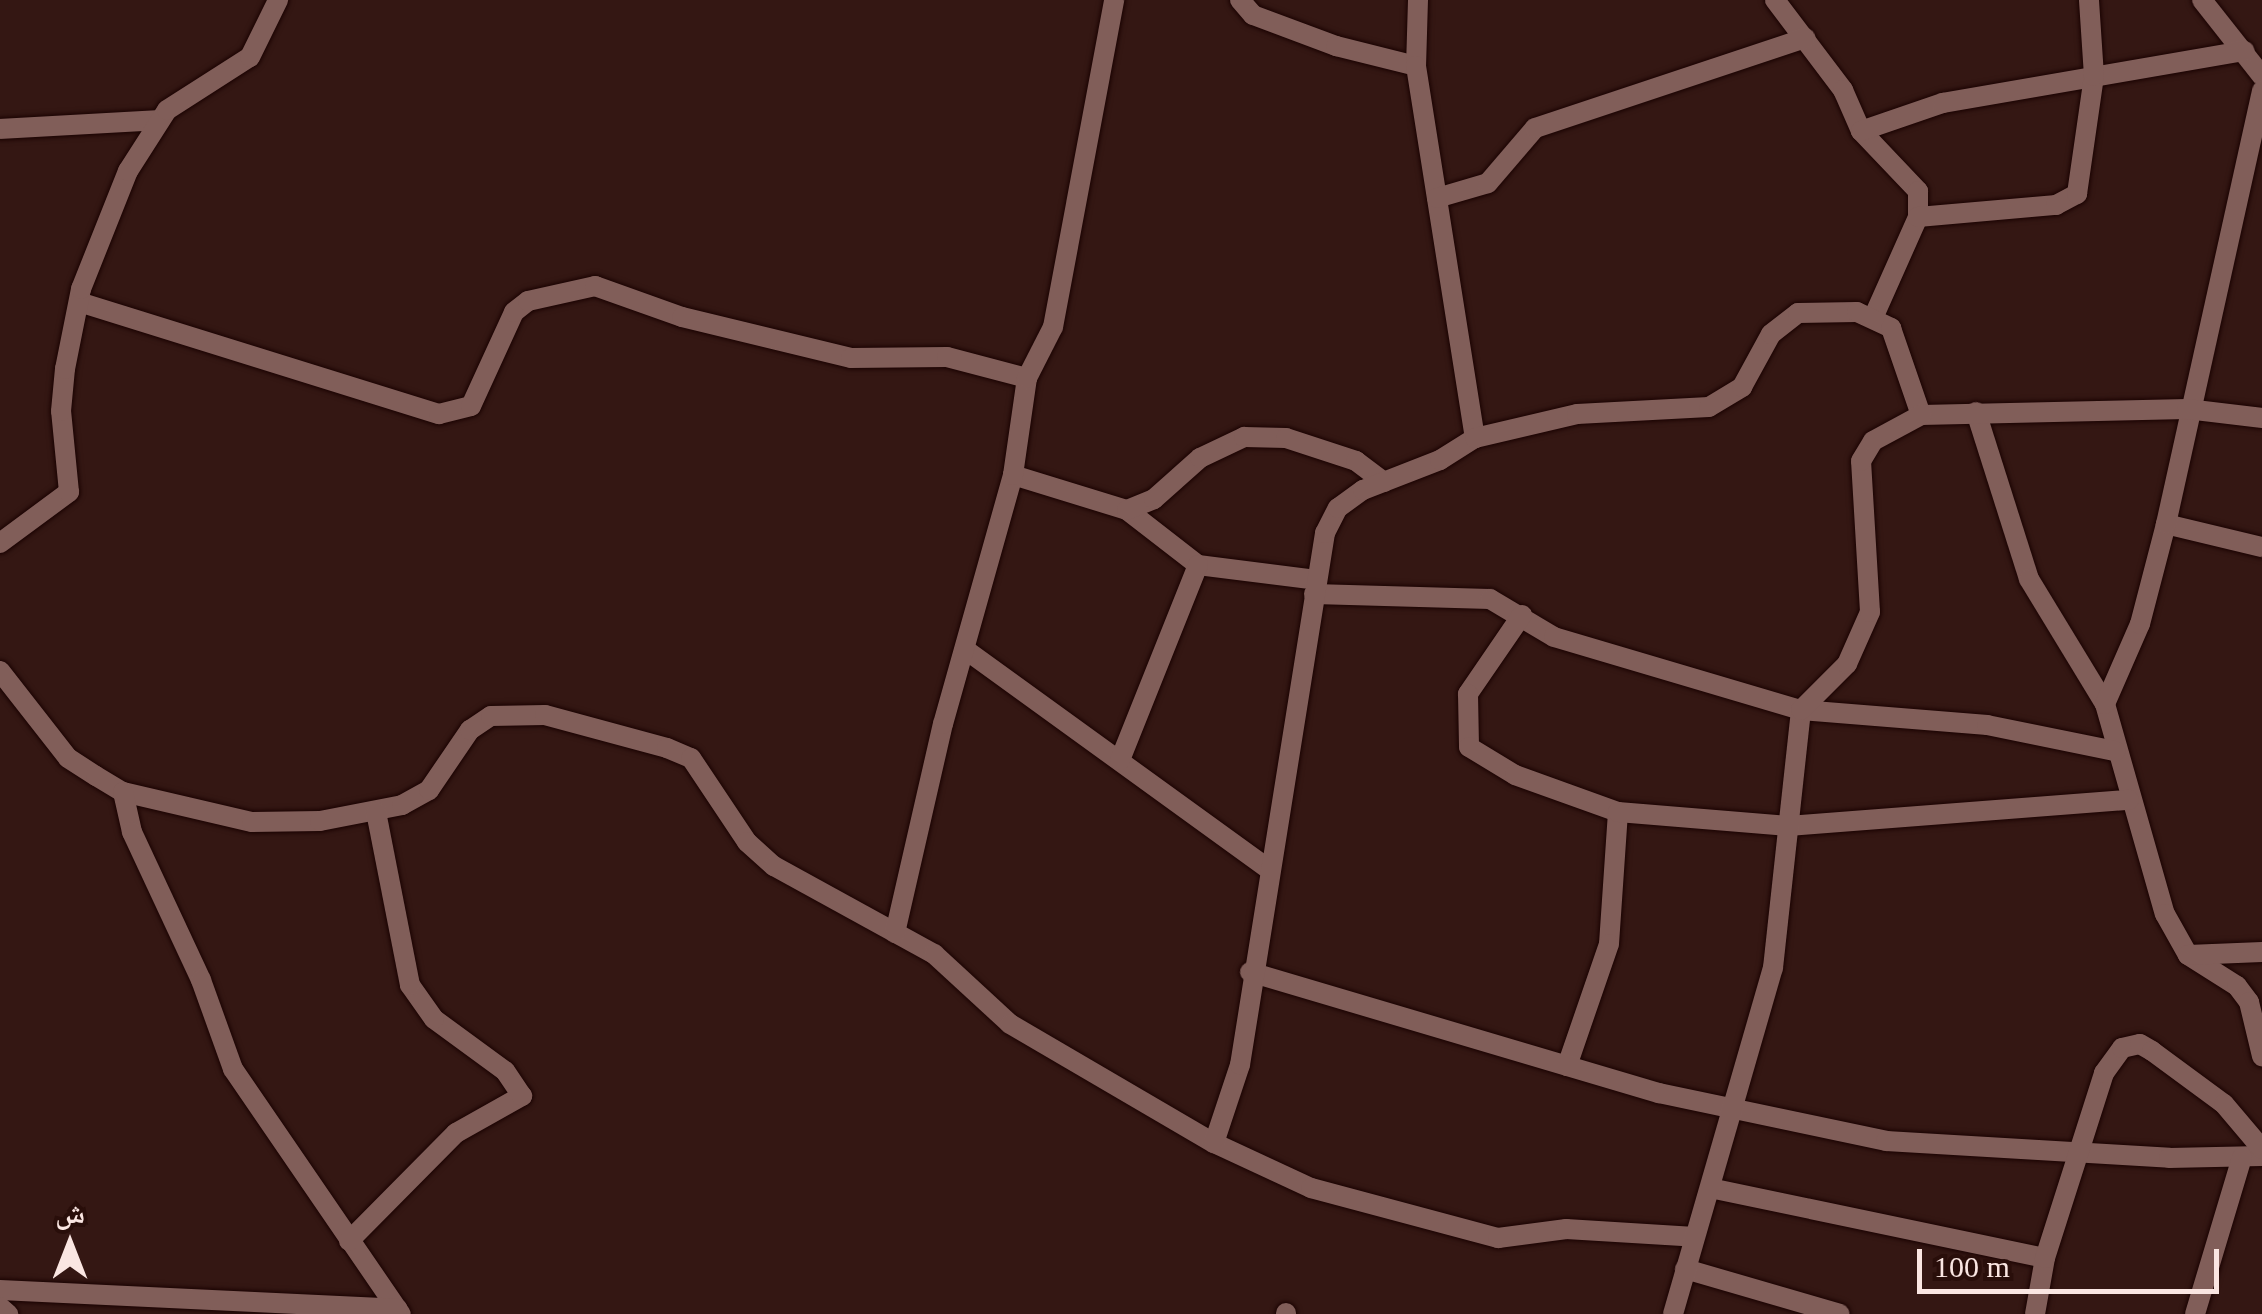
<!DOCTYPE html>
<html>
<head>
<meta charset="utf-8">
<style>
  body { margin:0 }
  #map { position:relative; width:2262px; height:1314px; overflow:hidden; background:#341713; font-family:"Times New Roman","Noto Naskh Arabic",serif }
  div>[style] { position:absolute }
  [style*='--x'] { left:calc(var(--x)*1px); top:calc(var(--y)*1px); width:calc(var(--w)*1px); rotate:calc(var(--a)*1deg) }
  .roads { filter:drop-shadow(0 0 2px #1a0302) drop-shadow(0 0 2px #1a0302) }
  .minor>* { height:20px; margin:-10px; padding:0 10px; transform-origin:10px; border-radius:10px; background:#815e59 }
  span { translate:-50% -50%; white-space:nowrap; text-align:center; line-height:1.15; -webkit-text-stroke:9px #290e0a; paint-order:stroke }
  .north { position:absolute; left:20px; top:1194px; width:100px; height:100px; -webkit-text-stroke:8px #290e0a; paint-order:stroke; rotate:0deg; font-size:28px; font-weight:700; line-height:40px; text-align:center; color:#fae6e2 }
  .north::after { content:''; display:block; margin:auto; width:35px; height:45px; background:#fae6e2; clip-path:polygon(50% 0,100% 100%,50% 72%,0 100%) }
  .scale { position:absolute; left:1917px; top:1249px; width:302px; height:45px; box-sizing:border-box; border:5px solid #fae6e2; border-top:0; padding-left:12px; font-size:30px; line-height:35px; white-space:nowrap; color:#fae6e2; -webkit-text-stroke:8px #290e0a; paint-order:stroke }
</style>
</head>
<body>
<div id="map">
  <div class="roads">
    <div class="minor">
      <div style="--x:1240;--y:0;--w:20;--a:49"></div>
      <div style="--x:1253;--y:15;--w:89;--a:20.5"></div>
      <div style="--x:1336;--y:46;--w:82;--a:14"></div>
      <div style="--x:1418;--y:0;--w:66;--a:91.7"></div>
      <div style="--x:1416;--y:66;--w:377;--a:81"></div>
      <div style="--x:1775;--y:0;--w:113;--a:52.9"></div>
      <div style="--x:1843;--y:90;--w:45;--a:66.3"></div>
      <div style="--x:1861;--y:131;--w:83;--a:46.5"></div>
      <div style="--x:1918;--y:191;--w:26;--a:90"></div>
      <div style="--x:1918;--y:217;--w:108;--a:114"></div>
      <div style="--x:2202;--y:0;--w:97;--a:51.7"></div>
      <div style="--x:0;--y:129;--w:160;--a:-3.2"></div>
      <div style="--x:1861;--y:131;--w:87;--a:-18.9"></div>
      <div style="--x:1943;--y:103;--w:306;--a:-9.8"></div>
      <div style="--x:1437;--y:198;--w:53;--a:-16.4"></div>
      <div style="--x:1488;--y:183;--w:72;--a:-49.5"></div>
      <div style="--x:1535;--y:128;--w:285;--a:-18.4"></div>
      <div style="--x:1918;--y:217;--w:139;--a:-5"></div>
      <div style="--x:2056;--y:205;--w:24;--a:-28"></div>
      <div style="--x:2077;--y:194;--w:119;--a:-81.8"></div>
      <div style="--x:2094;--y:76;--w:76;--a:-93.8"></div>
      <div style="--x:79;--y:302;--w:377;--a:17.3"></div>
      <div style="--x:439;--y:414;--w:33;--a:-14"></div>
      <div style="--x:471;--y:406;--w:103;--a:-65.4"></div>
      <div style="--x:514;--y:312;--w:18;--a:-38"></div>
      <div style="--x:528;--y:301;--w:69;--a:-12.6"></div>
      <div style="--x:595;--y:286;--w:92;--a:19.6"></div>
      <div style="--x:682;--y:317;--w:174;--a:13.6"></div>
      <div style="--x:851;--y:358;--w:96;--a:-0.6"></div>
      <div style="--x:947;--y:357;--w:83;--a:14.7"></div>
      <div style="--x:1976;--y:412;--w:175;--a:72.4"></div>
      <div style="--x:2029;--y:579;--w:146;--a:58.7"></div>
      <div style="--x:2105;--y:704;--w:218;--a:74.1"></div>
      <div style="--x:2165;--y:914;--w:47;--a:60.7"></div>
      <div style="--x:2188;--y:955;--w:58;--a:32.3"></div>
      <div style="--x:2237;--y:986;--w:20;--a:53"></div>
      <div style="--x:2249;--y:1002;--w:56;--a:76.5"></div>
      <div style="--x:1013;--y:475;--w:119;--a:17.1"></div>
      <div style="--x:1127;--y:510;--w:90;--a:37.8"></div>
      <div style="--x:1198;--y:565;--w:119;--a:7.2"></div>
      <div style="--x:1127;--y:510;--w:29;--a:-22"></div>
      <div style="--x:1154;--y:499;--w:62;--a:-41.7"></div>
      <div style="--x:1200;--y:458;--w:49;--a:-25.5"></div>
      <div style="--x:1244;--y:437;--w:42;--a:1.4"></div>
      <div style="--x:1286;--y:438;--w:74;--a:18.2"></div>
      <div style="--x:1356;--y:461;--w:35;--a:37"></div>
      <div style="--x:2166;--y:524;--w:99;--a:13.5"></div>
      <div style="--x:0;--y:543;--w:86;--a:-36.5"></div>
      <div style="--x:69;--y:492;--w:81;--a:-95.6"></div>
      <div style="--x:61;--y:411;--w:42;--a:-84.6"></div>
      <div style="--x:65;--y:369;--w:82;--a:-78.7"></div>
      <div style="--x:81;--y:289;--w:127;--a:-68.3"></div>
      <div style="--x:128;--y:171;--w:72;--a:-57.4"></div>
      <div style="--x:167;--y:110;--w:98;--a:-32.6"></div>
      <div style="--x:250;--y:57;--w:64;--a:-63.8"></div>
      <div style="--x:1314;--y:594;--w:176;--a:1.6"></div>
      <div style="--x:1490;--y:599;--w:74;--a:30.7"></div>
      <div style="--x:1554;--y:637;--w:258;--a:16.5"></div>
      <div style="--x:1801;--y:710;--w:187;--a:4.6"></div>
      <div style="--x:1987;--y:725;--w:131;--a:11.5"></div>
      <div style="--x:1522;--y:615;--w:96;--a:124.4"></div>
      <div style="--x:1468;--y:694;--w:53;--a:88.9"></div>
      <div style="--x:1469;--y:747;--w:54;--a:31.3"></div>
      <div style="--x:1515;--y:775;--w:109;--a:19.8"></div>
      <div style="--x:1618;--y:812;--w:132;--a:93.9"></div>
      <div style="--x:1609;--y:944;--w:129;--a:109"></div>
      <div style="--x:966;--y:650;--w:372;--a:35.9"></div>
      <div style="--x:0;--y:671;--w:110;--a:52"></div>
      <div style="--x:68;--y:758;--w:33;--a:33"></div>
      <div style="--x:96;--y:776;--w:31;--a:31"></div>
      <div style="--x:123;--y:792;--w:132;--a:13.1"></div>
      <div style="--x:252;--y:822;--w:68;--a:-0.8"></div>
      <div style="--x:320;--y:821;--w:84;--a:-11"></div>
      <div style="--x:402;--y:805;--w:31;--a:-29"></div>
      <div style="--x:429;--y:790;--w:73;--a:-55.7"></div>
      <div style="--x:470;--y:730;--w:25;--a:-34"></div>
      <div style="--x:491;--y:716;--w:54;--a:-1.1"></div>
      <div style="--x:545;--y:715;--w:126;--a:15.1"></div>
      <div style="--x:667;--y:748;--w:26;--a:23"></div>
      <div style="--x:691;--y:758;--w:101;--a:56.3"></div>
      <div style="--x:747;--y:842;--w:36;--a:42"></div>
      <div style="--x:774;--y:866;--w:183;--a:28.8"></div>
      <div style="--x:934;--y:954;--w:103;--a:42.6"></div>
      <div style="--x:1010;--y:1024;--w:236;--a:30.3"></div>
      <div style="--x:1214;--y:1143;--w:107;--a:24.9"></div>
      <div style="--x:1311;--y:1188;--w:194;--a:15"></div>
      <div style="--x:1498;--y:1238;--w:69;--a:-7.5"></div>
      <div style="--x:1566;--y:1229;--w:129;--a:3.5"></div>
      <div style="--x:2105;--y:704;--w:87;--a:-66.4"></div>
      <div style="--x:2140;--y:624;--w:103;--a:-75.4"></div>
      <div style="--x:2166;--y:524;--w:444;--a:-77.5"></div>
      <div style="--x:1120;--y:760;--w:210;--a:-68.2"></div>
      <div style="--x:123;--y:792;--w:41;--a:77.3"></div>
      <div style="--x:132;--y:832;--w:163;--a:65"></div>
      <div style="--x:201;--y:980;--w:95;--a:70.2"></div>
      <div style="--x:233;--y:1069;--w:297;--a:55.6"></div>
      <div style="--x:1618;--y:812;--w:171;--a:4.7"></div>
      <div style="--x:1788;--y:826;--w:342;--a:-4.4"></div>
      <div style="--x:895;--y:933;--w:214;--a:-77.1"></div>
      <div style="--x:943;--y:724;--w:259;--a:-74.3"></div>
      <div style="--x:1013;--y:475;--w:98;--a:-81.8"></div>
      <div style="--x:1027;--y:378;--w:57;--a:-63"></div>
      <div style="--x:1053;--y:327;--w:333;--a:-79.4"></div>
      <div style="--x:2188;--y:955;--w:74;--a:-2.3"></div>
      <div style="--x:1250;--y:972;--w:427;--a:16.5"></div>
      <div style="--x:1659;--y:1093;--w:232;--a:11.9"></div>
      <div style="--x:1886;--y:1141;--w:284;--a:3.4"></div>
      <div style="--x:2169;--y:1158;--w:93;--a:-1.2"></div>
      <div style="--x:1214;--y:1143;--w:82;--a:-71.6"></div>
      <div style="--x:1240;--y:1065;--w:539;--a:-80.92"></div>
      <div style="--x:1325;--y:533;--w:28;--a:-63"></div>
      <div style="--x:1338;--y:508;--w:31;--a:-36"></div>
      <div style="--x:1363;--y:490;--w:83;--a:-21.3"></div>
      <div style="--x:1440;--y:460;--w:41;--a:-32.2"></div>
      <div style="--x:1475;--y:438;--w:105;--a:-13.2"></div>
      <div style="--x:1577;--y:414;--w:132;--a:-3"></div>
      <div style="--x:1709;--y:407;--w:39;--a:-31"></div>
      <div style="--x:1742;--y:387;--w:60;--a:-61.3"></div>
      <div style="--x:1771;--y:334;--w:34;--a:-38"></div>
      <div style="--x:1798;--y:313;--w:59;--a:-1"></div>
      <div style="--x:1857;--y:312;--w:38;--a:25"></div>
      <div style="--x:1891;--y:328;--w:92;--a:71"></div>
      <div style="--x:1921;--y:415;--w:266;--a:-1.3"></div>
      <div style="--x:2187;--y:409;--w:76;--a:6.8"></div>
      <div style="--x:1710;--y:1188;--w:342;--a:11.8"></div>
      <div style="--x:349;--y:1241;--w:152;--a:-45.3"></div>
      <div style="--x:456;--y:1133;--w:76;--a:-29.3"></div>
      <div style="--x:522;--y:1096;--w:30;--a:-124"></div>
      <div style="--x:505;--y:1071;--w:88;--a:-143.8"></div>
      <div style="--x:434;--y:1019;--w:42;--a:-125.2"></div>
      <div style="--x:410;--y:985;--w:176;--a:-101.1"></div>
      <div style="--x:1685;--y:1269;--w:161;--a:16.2"></div>
      <div style="--x:0;--y:1290;--w:398;--a:2.7"></div>
      <div style="--x:0;--y:1307;--w:11;--a:41"></div>
      <div style="--x:1286;--y:1313;--w:1;--a:90"></div>
      <div style="--x:1673;--y:1314;--w:360;--a:-73.9"></div>
      <div style="--x:1773;--y:968;--w:260;--a:-83.8"></div>
      <div style="--x:1801;--y:710;--w:65;--a:-45"></div>
      <div style="--x:1847;--y:664;--w:57;--a:-66.1"></div>
      <div style="--x:1870;--y:612;--w:151;--a:-93.4"></div>
      <div style="--x:1861;--y:461;--w:23;--a:-59"></div>
      <div style="--x:1873;--y:441;--w:55;--a:-28.4"></div>
      <div style="--x:2035;--y:1314;--w:57;--a:-79.9"></div>
      <div style="--x:2045;--y:1258;--w:194;--a:-72.3"></div>
      <div style="--x:2104;--y:1073;--w:31;--a:-54"></div>
      <div style="--x:2122;--y:1048;--w:18;--a:-13"></div>
      <div style="--x:2140;--y:1044;--w:14;--a:30"></div>
      <div style="--x:2152;--y:1051;--w:89;--a:36.4"></div>
      <div style="--x:2224;--y:1104;--w:59;--a:49.8"></div>
      <div style="--x:2195;--y:1314;--w:164;--a:-73.3"></div>
    </div>
  </div>
  <div class="north">ش</div>
  <div class="scale">100 m</div>
</div>
</body>
</html>
